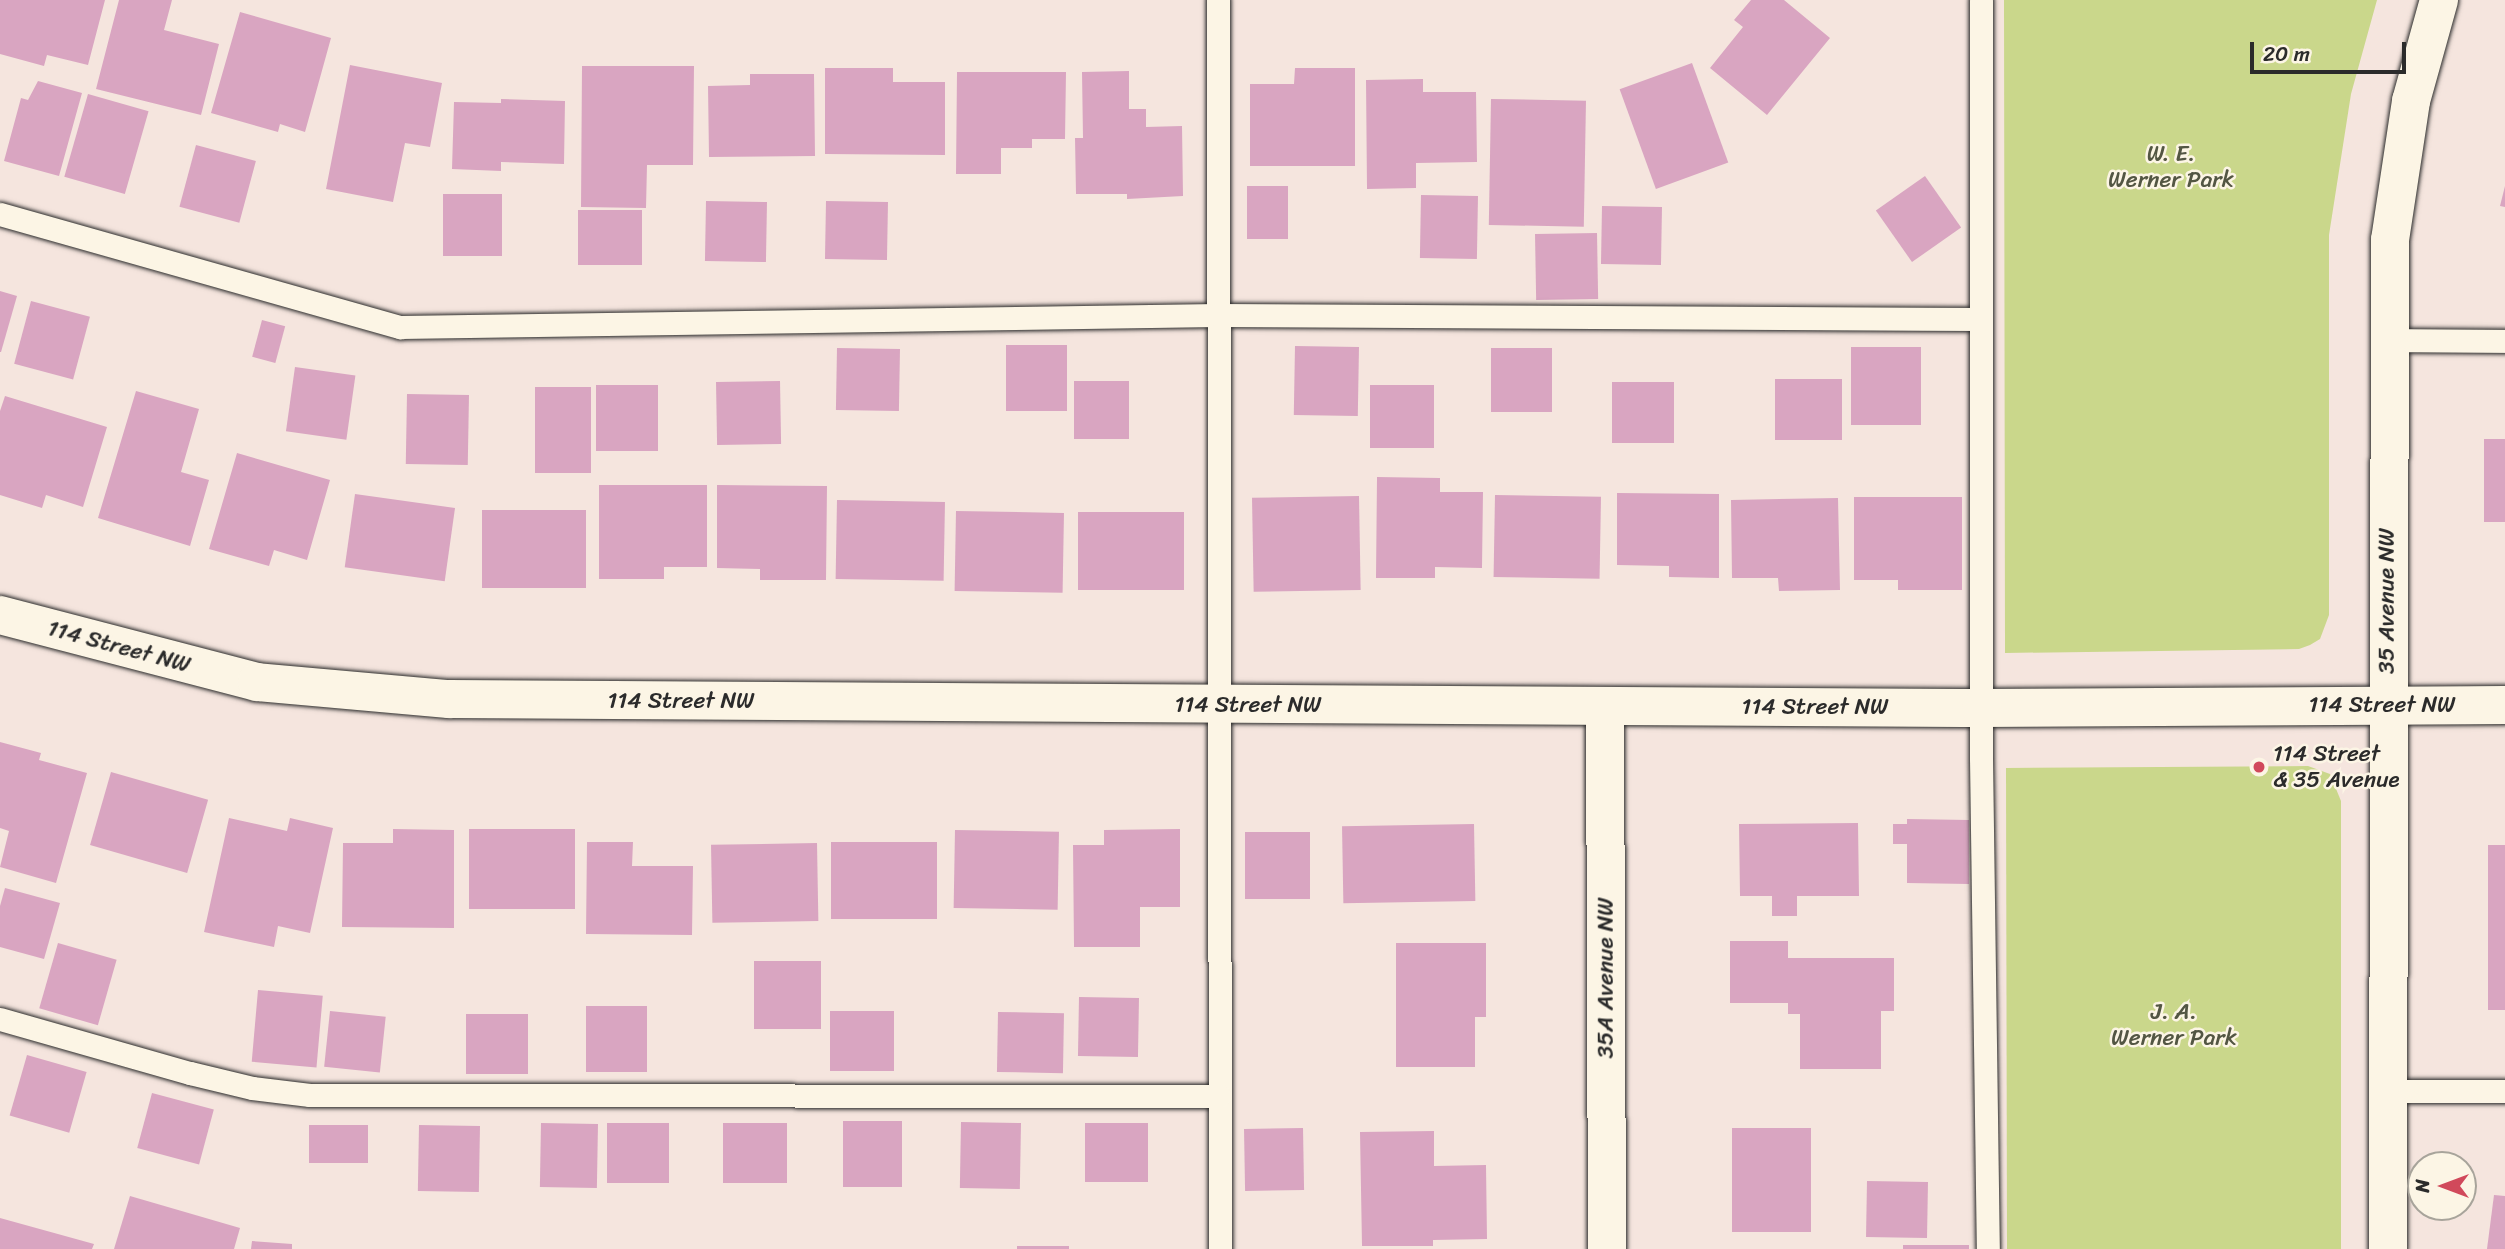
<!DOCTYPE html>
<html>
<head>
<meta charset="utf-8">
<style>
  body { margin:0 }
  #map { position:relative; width:2505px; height:1249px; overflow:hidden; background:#f5e5de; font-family:Sriracha,sans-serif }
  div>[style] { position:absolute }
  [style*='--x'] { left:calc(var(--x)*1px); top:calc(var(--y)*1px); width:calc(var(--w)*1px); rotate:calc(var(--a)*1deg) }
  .green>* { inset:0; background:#cad78b }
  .building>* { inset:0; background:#d9a5c1; transform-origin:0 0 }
  .roads { filter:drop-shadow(0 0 2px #2b2b2b) drop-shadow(0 0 2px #2b2b2b) }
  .service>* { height:23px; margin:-11.5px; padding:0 11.5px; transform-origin:11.5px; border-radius:11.5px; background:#fcf5e5 }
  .minor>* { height:38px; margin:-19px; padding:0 19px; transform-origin:19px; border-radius:19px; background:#fcf5e5 }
  .tertiary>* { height:38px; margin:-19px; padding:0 19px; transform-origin:19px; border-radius:19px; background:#fcf5e5 }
  .dots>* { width:19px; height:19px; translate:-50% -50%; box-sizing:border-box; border:4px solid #fcf5e5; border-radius:50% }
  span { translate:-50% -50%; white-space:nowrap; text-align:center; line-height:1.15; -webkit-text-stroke:5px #fcf5e5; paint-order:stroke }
  .park-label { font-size:23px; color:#535643 }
  .street-label { font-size:23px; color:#2b2b2b }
  .poi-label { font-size:23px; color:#2b2b2b }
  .left { translate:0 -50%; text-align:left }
  .north { position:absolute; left:2407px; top:1151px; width:70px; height:70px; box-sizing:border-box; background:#fcf5e5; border:2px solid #a8a49b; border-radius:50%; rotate:270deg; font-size:19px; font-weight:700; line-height:28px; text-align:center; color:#2b2b2b }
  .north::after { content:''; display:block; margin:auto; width:24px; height:32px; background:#d1495b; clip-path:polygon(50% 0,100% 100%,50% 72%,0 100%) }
  .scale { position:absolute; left:2250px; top:42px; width:156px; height:32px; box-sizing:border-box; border:4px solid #2b2b2b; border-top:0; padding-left:9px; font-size:21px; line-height:24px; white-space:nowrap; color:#2b2b2b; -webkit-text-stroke:5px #fcf5e5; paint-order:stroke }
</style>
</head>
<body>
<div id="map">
  <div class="green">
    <div style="clip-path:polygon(2004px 0,2377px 0,2351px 94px,2329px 235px,2329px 615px,2320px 639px,2310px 645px,2299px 649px,2005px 653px)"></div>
    <div style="clip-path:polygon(2308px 766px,2330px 774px,2341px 801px,2341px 1249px,2007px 1249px,2006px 768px)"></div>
  </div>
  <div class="building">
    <div style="clip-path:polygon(0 0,105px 0,88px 65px,47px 55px,44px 66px,0 54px)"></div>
    <div style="clip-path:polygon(119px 0,172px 0,164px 30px,219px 44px,201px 115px,96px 89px)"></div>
    <div style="clip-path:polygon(1751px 0,1784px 0,1830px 38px,1767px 115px,1710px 68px,1743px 27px,1734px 20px)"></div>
    <div style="clip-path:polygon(240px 12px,331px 38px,305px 132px,280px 124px,278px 132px,211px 113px)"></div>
    <div style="left:1692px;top:63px;width:106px;height:77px;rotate:70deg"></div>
    <div style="clip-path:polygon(350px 65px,442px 83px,430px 147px,405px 143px,393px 202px,326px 189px)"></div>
    <div style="clip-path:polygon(582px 66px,694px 66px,693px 165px,647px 165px,646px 208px,581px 207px)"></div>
    <div style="clip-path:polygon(825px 68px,893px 68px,893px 82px,945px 82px,945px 155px,825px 154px)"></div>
    <div style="clip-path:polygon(1295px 68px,1355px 68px,1355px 166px,1250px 166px,1250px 84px,1294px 84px)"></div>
    <div style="clip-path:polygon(1129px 71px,1129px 109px,1146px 109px,1146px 127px,1182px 126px,1183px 196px,1127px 199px,1127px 194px,1076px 194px,1075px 138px,1083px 138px,1082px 72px)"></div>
    <div style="clip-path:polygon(957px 72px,1066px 72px,1065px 139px,1032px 139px,1032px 148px,1001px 148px,1001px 174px,956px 174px)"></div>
    <div style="clip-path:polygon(750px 74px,814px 74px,815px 156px,709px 157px,708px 86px,750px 85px)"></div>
    <div style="clip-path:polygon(1423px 79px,1423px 92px,1476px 92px,1477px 162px,1416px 163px,1416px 188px,1367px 189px,1366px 80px)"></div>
    <div style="clip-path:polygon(38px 81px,82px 93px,59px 176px,4px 161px,21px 98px,28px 100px)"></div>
    <div style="left:88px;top:94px;width:63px;height:86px;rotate:16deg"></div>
    <div style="clip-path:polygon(501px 99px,565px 101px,564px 164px,501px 162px,501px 171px,452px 169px,454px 102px,501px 103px)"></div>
    <div style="left:1491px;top:99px;width:95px;height:126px;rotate:1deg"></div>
    <div style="left:196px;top:145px;width:62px;height:64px;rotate:15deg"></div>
    <div style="left:1925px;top:176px;width:63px;height:60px;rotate:55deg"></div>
    <div style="left:1288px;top:186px;width:53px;height:41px;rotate:90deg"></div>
    <div style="clip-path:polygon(2505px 186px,2505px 207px,2500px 206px)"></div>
    <div style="left:443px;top:194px;width:59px;height:62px"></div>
    <div style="left:1421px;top:195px;width:57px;height:63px;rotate:1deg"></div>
    <div style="left:706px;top:201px;width:61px;height:60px;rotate:1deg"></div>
    <div style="left:826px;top:201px;width:62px;height:58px;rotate:1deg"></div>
    <div style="left:1602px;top:206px;width:60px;height:58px;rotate:1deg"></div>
    <div style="left:578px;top:210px;width:64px;height:55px"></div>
    <div style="left:1597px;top:233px;width:66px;height:62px;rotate:89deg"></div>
    <div style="clip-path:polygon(0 291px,17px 296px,1px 352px,0 352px)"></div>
    <div style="left:31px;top:301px;width:61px;height:65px;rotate:15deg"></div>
    <div style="left:262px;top:320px;width:24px;height:38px;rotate:15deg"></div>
    <div style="left:1067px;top:345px;width:66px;height:61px;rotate:90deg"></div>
    <div style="left:1295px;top:346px;width:64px;height:69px;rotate:1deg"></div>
    <div style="left:1851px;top:347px;width:70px;height:78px"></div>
    <div style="left:837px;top:348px;width:63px;height:62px;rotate:1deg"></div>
    <div style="left:1552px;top:348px;width:64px;height:61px;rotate:90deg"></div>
    <div style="left:295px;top:367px;width:61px;height:65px;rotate:8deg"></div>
    <div style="left:1775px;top:379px;width:67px;height:61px"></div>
    <div style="left:780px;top:381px;width:63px;height:64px;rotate:89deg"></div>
    <div style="left:1074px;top:381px;width:55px;height:58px"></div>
    <div style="left:1612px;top:382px;width:62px;height:61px"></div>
    <div style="left:596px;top:385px;width:62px;height:66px"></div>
    <div style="left:1370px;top:385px;width:64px;height:63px"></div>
    <div style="left:535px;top:387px;width:56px;height:86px"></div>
    <div style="clip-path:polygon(136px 391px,199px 409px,181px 472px,209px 480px,190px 546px,98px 518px)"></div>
    <div style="left:407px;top:394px;width:62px;height:70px;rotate:1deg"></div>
    <div style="clip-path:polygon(5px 396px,107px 427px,83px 507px,46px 495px,42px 508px,0 495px,0 411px)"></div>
    <div style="left:2484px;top:439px;width:21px;height:83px"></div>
    <div style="clip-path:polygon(237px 453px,330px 480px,307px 560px,274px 550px,269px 566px,209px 549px)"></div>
    <div style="clip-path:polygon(1377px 477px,1440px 478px,1440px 492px,1483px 492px,1482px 568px,1435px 567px,1435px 578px,1376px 578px)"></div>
    <div style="clip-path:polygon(599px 485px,707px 485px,707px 567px,664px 567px,664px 579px,599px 579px)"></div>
    <div style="clip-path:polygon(717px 485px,827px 486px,826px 580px,760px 580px,760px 569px,717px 568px)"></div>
    <div style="clip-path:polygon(1617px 493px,1719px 494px,1719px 578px,1669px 577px,1669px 566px,1617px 565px)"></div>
    <div style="left:355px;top:494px;width:101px;height:74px;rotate:8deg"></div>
    <div style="left:1495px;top:495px;width:106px;height:82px;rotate:1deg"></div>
    <div style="left:1359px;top:496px;width:94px;height:107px;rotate:89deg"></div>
    <div style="clip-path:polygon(1854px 497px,1962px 497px,1962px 590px,1898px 590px,1898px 580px,1854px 580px)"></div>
    <div style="clip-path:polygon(1838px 498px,1840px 590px,1779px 591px,1778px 578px,1732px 578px,1731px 500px)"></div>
    <div style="left:837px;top:500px;width:108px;height:79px;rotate:1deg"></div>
    <div style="left:482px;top:510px;width:104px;height:78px"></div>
    <div style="left:956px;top:511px;width:108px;height:80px;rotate:1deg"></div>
    <div style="left:1078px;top:512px;width:106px;height:78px"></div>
    <div style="clip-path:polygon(0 742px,41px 753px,39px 760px,87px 773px,56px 883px,0 867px,9px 831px,0 828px)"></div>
    <div style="left:111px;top:772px;width:101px;height:76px;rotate:16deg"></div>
    <div style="clip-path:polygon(229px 818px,287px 831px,290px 818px,333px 828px,310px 933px,278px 926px,274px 947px,204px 932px)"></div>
    <div style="clip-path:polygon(1907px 819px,1969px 820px,1969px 884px,1907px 883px,1907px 844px,1893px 844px,1893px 824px,1907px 824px)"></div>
    <div style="clip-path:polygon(1858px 823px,1859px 896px,1797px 896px,1797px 916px,1772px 916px,1772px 896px,1740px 896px,1739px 824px)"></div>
    <div style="left:1474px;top:824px;width:77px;height:132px;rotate:89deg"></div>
    <div style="clip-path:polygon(393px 829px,454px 830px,454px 928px,342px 927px,343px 843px,393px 843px)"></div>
    <div style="left:469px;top:829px;width:106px;height:80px"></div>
    <div style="clip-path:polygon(1180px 829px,1180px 907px,1140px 907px,1140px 947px,1074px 947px,1073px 845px,1104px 845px,1104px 830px)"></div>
    <div style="left:955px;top:830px;width:104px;height:78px;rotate:1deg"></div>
    <div style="left:1245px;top:832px;width:65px;height:67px"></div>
    <div style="clip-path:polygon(587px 842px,633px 842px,632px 866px,693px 866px,692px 935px,586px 934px)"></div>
    <div style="left:937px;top:842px;width:77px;height:106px;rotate:90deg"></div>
    <div style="left:817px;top:843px;width:78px;height:106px;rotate:89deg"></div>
    <div style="left:2488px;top:845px;width:17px;height:165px"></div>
    <div style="clip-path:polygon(5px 888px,60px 903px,44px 959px,0 947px,0 906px)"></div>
    <div style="clip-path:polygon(1730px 941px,1788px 941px,1788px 958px,1894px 958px,1894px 1011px,1881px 1011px,1881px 1069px,1800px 1069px,1800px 1014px,1788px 1014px,1788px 1003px,1730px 1003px)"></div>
    <div style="left:58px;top:943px;width:61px;height:68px;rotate:16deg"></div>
    <div style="clip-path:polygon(1396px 943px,1486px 943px,1486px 1017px,1475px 1017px,1475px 1067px,1396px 1067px)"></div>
    <div style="left:754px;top:961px;width:67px;height:68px"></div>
    <div style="left:258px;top:990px;width:65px;height:72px;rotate:5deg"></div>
    <div style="left:1079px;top:997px;width:60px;height:59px;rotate:1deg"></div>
    <div style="left:586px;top:1006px;width:61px;height:66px"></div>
    <div style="left:330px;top:1011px;width:56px;height:56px;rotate:6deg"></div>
    <div style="left:894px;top:1011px;width:60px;height:64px;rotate:90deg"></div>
    <div style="left:998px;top:1012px;width:66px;height:60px;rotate:1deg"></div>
    <div style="left:466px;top:1014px;width:62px;height:60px"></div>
    <div style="left:27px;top:1055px;width:62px;height:63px;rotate:16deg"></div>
    <div style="left:152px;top:1093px;width:64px;height:57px;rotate:15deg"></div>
    <div style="left:843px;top:1121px;width:59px;height:66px"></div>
    <div style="left:961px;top:1122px;width:60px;height:66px;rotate:1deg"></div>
    <div style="left:541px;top:1123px;width:57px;height:64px;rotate:1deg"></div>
    <div style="left:607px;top:1123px;width:62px;height:60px"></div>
    <div style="left:723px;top:1123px;width:64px;height:60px"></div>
    <div style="left:1085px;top:1123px;width:63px;height:59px"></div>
    <div style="left:309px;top:1125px;width:59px;height:38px"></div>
    <div style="left:419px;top:1125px;width:61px;height:66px;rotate:1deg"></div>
    <div style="left:1303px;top:1128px;width:62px;height:59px;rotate:89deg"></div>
    <div style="left:1732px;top:1128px;width:79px;height:104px"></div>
    <div style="clip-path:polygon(1434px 1131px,1434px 1166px,1486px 1165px,1487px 1239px,1433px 1240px,1433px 1246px,1362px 1246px,1360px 1132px)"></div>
    <div style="left:1867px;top:1181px;width:61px;height:56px;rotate:1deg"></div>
    <div style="clip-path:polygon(2494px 1195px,2505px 1196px,2505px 1249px,2487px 1249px)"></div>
    <div style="clip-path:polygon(130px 1196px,240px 1228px,234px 1249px,114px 1249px)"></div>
    <div style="clip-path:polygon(0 1218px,94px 1244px,92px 1249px,0 1249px)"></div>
    <div style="clip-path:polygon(252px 1241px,292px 1244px,292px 1249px,251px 1249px)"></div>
    <div style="left:1903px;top:1245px;width:66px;height:4px"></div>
    <div style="left:1017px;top:1246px;width:52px;height:3px"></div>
  </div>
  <div class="roads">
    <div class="service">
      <div style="--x:1218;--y:0;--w:1249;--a:89.91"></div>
      <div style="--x:1981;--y:0;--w:758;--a:90"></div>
      <div style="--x:1981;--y:758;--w:491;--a:89.2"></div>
      <div style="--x:0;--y:214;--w:416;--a:15.8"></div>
      <div style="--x:400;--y:327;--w:818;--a:-0.84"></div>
      <div style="--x:1218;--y:315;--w:763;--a:0.3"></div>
      <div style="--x:2388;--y:340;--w:117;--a:0.5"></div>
      <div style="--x:0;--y:1019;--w:198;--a:15.9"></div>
      <div style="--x:190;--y:1073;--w:64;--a:13.6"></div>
      <div style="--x:252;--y:1088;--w:58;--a:6.9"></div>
      <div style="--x:310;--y:1095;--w:909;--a:0.06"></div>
      <div style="--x:2386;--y:1091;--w:119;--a:0"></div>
    </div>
    <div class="minor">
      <div style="--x:1605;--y:706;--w:543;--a:89.79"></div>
      <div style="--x:2388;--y:1249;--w:1009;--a:-89.89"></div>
      <div style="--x:2390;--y:240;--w:141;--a:-81.4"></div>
      <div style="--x:2411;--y:101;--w:105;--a:-74.5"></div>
    </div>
    <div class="tertiary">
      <div style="--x:0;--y:615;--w:266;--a:14.6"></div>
      <div style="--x:257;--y:682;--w:193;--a:5.1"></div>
      <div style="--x:449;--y:699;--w:1532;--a:0.34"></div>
      <div style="--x:1981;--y:708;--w:524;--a:-0.33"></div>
    </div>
  </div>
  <div class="dots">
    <div style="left:2259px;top:767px;background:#d1495b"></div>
  </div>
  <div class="park-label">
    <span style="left:2171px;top:167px">W. E.<br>Werner Park</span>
    <span style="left:2174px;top:1025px">J. A.<br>Werner Park</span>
  </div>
  <div class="street-label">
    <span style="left:2387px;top:601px;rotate:-90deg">35 Avenue NW</span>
    <span style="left:119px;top:647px;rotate:15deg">114 Street NW</span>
    <span style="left:681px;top:701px">114 Street NW</span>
    <span style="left:1248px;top:705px">114 Street NW</span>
    <span style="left:2382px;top:705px">114 Street NW</span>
    <span style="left:1815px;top:707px">114 Street NW</span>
    <span style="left:1606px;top:978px;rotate:-90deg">35A Avenue NW</span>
  </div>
  <div class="poi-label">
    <span class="left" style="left:2273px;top:767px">114 Street<br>&amp; 35 Avenue</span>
  </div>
  <div class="north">N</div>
  <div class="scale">20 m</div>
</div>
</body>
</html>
